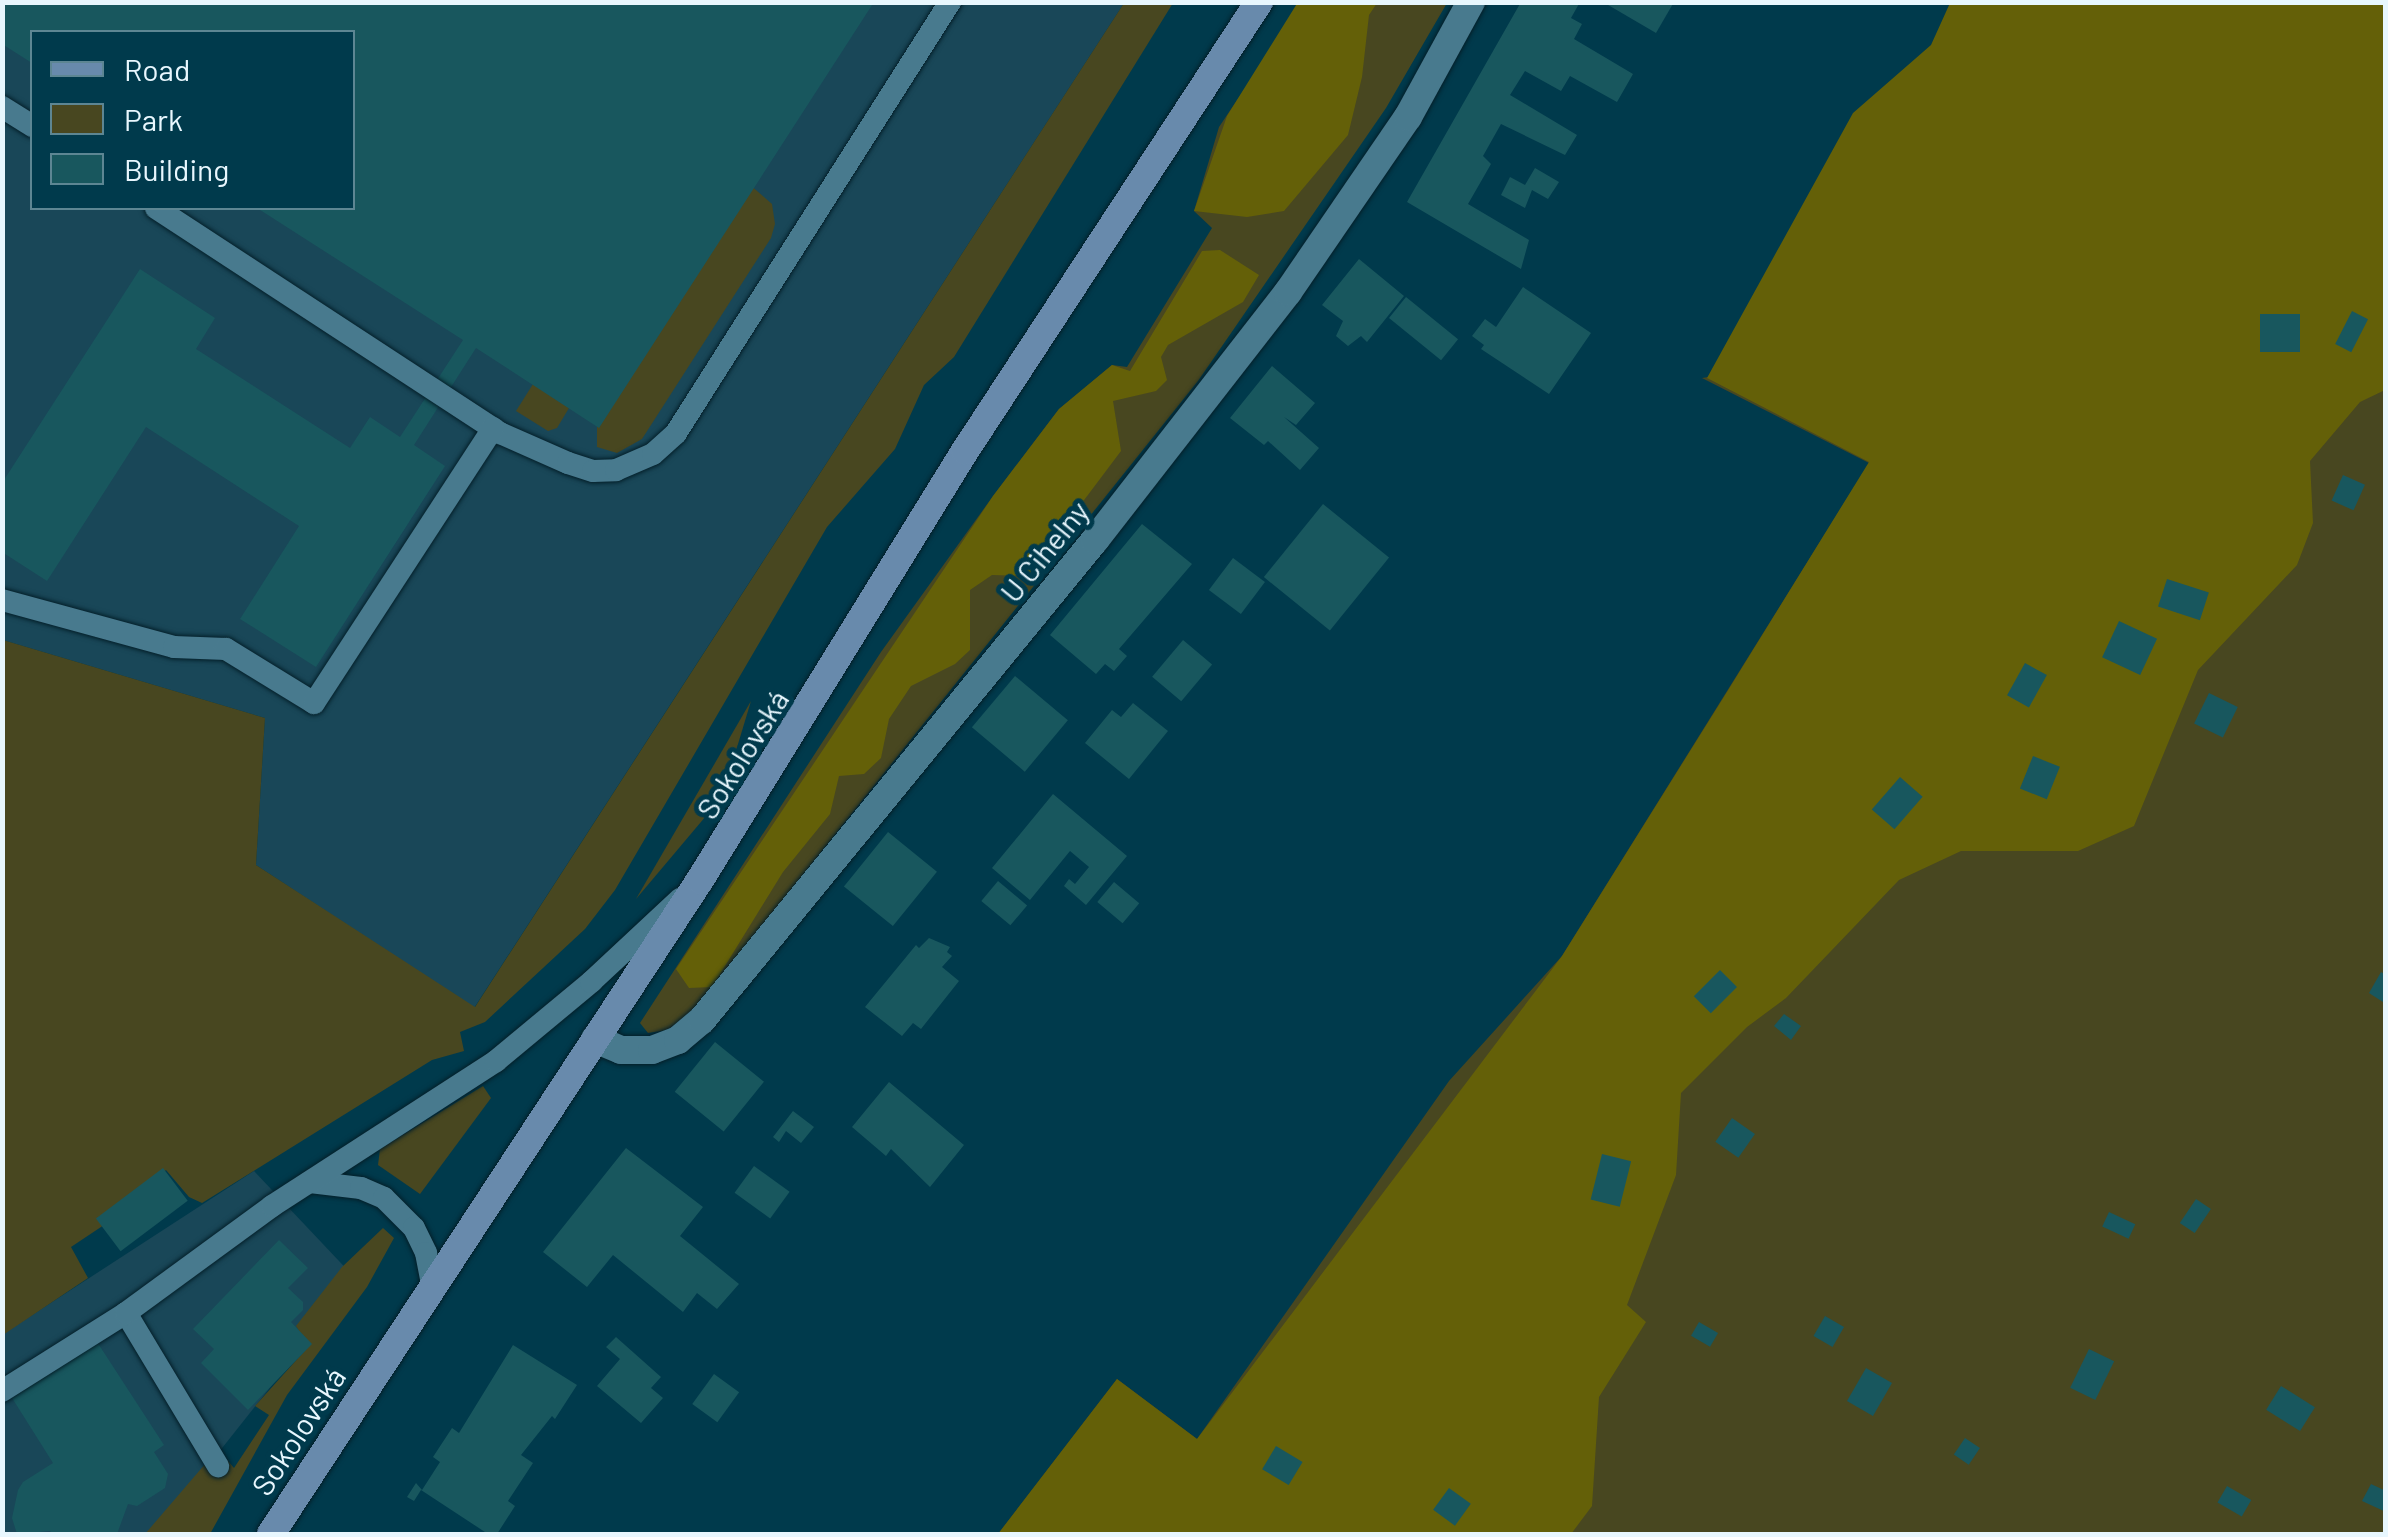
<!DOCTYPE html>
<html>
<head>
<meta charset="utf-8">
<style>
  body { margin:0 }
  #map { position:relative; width:2388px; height:1537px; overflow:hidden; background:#003a4c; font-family:Barlow,sans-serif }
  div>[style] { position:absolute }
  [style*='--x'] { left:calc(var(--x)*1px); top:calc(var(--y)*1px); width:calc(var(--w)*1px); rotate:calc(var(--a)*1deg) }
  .built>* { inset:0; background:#194758 }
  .green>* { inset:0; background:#484720 }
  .forest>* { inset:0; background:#646008 }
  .building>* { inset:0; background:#18575e; transform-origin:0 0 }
  .roads { filter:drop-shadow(0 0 2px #041f29) drop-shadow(0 0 2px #041f29) }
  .service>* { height:22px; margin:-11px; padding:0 11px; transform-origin:11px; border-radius:11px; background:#487a8e }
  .minor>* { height:28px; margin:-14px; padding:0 14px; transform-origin:14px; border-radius:14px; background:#487a8e }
  .secondary>* { height:28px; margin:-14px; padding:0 14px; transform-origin:14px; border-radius:14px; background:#688aac }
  span { translate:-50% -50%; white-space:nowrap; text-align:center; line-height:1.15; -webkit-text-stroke:10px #003a4c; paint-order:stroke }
  .street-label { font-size:30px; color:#e8f7fe }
  .frame { position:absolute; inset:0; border:5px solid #e8f7fe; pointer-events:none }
  .legend { position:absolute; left:30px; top:30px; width:325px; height:180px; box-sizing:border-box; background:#003a4c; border:2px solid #5d8693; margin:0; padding:12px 18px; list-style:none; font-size:30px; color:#e8f7fe }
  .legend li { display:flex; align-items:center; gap:20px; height:50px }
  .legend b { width:50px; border:2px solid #5d8693 }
</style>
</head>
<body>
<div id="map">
  <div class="built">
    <div style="clip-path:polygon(evenodd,2px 3px,1124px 3px,474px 1008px,256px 865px,265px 718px,3px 640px,2px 3px,32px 32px,352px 32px,352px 208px,32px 208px,32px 32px)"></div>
    <div style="clip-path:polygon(254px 1171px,356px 1279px,154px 1534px,3px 1534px,3px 1334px)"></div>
  </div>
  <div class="green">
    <div style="clip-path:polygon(1124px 3px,1173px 3px,954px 357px,924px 385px,895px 449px,827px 527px,615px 890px,585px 929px,485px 1022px,460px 1032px,464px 1051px,432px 1060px,202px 1203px,189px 1197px,166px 1170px,101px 1227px,71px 1247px,88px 1278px,3px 1335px,3px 640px,265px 718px,256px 865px,475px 1007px)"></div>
    <div style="clip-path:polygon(1302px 3px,1447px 3px,1386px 108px,1198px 381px,680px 1028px,648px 1033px,640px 1023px,881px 652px,993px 496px,1059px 409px,1112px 365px,1127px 367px,1212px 228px,1194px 211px,1219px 127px)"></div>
    <div style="clip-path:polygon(749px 184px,772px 204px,775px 224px,771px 238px,642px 439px,617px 453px,597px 447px,597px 423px)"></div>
    <div style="clip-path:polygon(2385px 273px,2385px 1534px,998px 1534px,1117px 1379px,1197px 1439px,1449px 1081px,1562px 956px,1869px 463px,1702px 378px)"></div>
    <div style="clip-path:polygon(533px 384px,569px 408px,557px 428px,548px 431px,516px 411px)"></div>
    <div style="clip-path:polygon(751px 701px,722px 797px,636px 899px)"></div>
    <div style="clip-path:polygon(483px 1086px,491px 1098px,420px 1194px,378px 1165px,380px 1149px)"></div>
    <div style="clip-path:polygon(383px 1228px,394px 1238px,367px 1287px,287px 1395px,210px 1534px,145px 1534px,218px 1449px,234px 1468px,269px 1415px,255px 1406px,309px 1346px,296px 1326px,342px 1267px)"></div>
  </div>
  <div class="forest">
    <div style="clip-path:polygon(1298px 2px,1377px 3px,1369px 15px,1362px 77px,1348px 135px,1284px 211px,1247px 217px,1194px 211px,1227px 116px)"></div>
    <div style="clip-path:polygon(1950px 3px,2385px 3px,2385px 390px,2360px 402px,2310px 461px,2313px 523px,2297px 565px,2198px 670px,2134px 826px,2078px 851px,1961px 851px,1899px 880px,1786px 998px,1747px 1027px,1681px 1093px,1676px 1175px,1627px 1305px,1646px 1322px,1599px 1397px,1592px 1506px,1571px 1534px,998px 1534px,1117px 1379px,1197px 1439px,1562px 956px,1727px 692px,1869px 462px,1707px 378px,1853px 113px,1931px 45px)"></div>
    <div style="clip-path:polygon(1220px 250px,1259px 275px,1243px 302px,1168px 345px,1161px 357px,1167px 380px,1156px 391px,1113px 401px,1121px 451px,1027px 576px,992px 575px,970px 590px,970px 650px,955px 664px,911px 686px,889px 719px,881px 758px,864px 774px,839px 776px,830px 814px,783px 872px,712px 987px,689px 988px,676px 969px,993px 496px,1059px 409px,1112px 365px,1130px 371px,1202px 251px)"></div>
  </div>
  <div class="building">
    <div style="clip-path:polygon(2px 2px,874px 2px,599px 428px,476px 348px,414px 445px,445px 466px,316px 667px,240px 619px,299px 526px,146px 427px,47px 581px,2px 552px,2px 483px,140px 269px,215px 318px,196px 349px,350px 448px,370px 417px,400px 437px,463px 340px,257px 208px,352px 208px,352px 32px,32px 32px,32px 63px,2px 44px)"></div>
    <div style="clip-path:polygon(1521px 2px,1580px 2px,1571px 18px,1582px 24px,1574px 39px,1633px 74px,1617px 102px,1570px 76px,1561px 91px,1525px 71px,1510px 95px,1577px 135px,1565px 155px,1501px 124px,1483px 156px,1491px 164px,1468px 204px,1529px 240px,1521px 269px,1407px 202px)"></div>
    <div style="clip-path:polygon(1603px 2px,1674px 2px,1656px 33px)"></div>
    <div style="clip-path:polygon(1535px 168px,1559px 182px,1548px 199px,1532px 190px,1525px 208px,1501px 195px,1510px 177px,1525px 185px)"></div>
    <div style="clip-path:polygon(1359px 259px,1404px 296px,1367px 342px,1361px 336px,1348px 346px,1336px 336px,1343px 321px,1322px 305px)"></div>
    <div style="clip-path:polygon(1523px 287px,1591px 333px,1549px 394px,1481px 349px,1484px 345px,1472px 336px,1485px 319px,1496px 327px)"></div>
    <div style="left:1406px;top:297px;width:67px;height:27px;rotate:39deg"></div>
    <div style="left:2352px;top:311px;width:18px;height:37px;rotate:27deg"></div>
    <div style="left:2260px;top:314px;width:40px;height:38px"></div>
    <div style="clip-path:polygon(1272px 366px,1315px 403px,1296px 425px,1284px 417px,1319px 448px,1300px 470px,1268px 441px,1264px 445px,1230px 418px)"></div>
    <div style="left:2343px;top:475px;width:24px;height:28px;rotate:24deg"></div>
    <div style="left:1323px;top:504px;width:85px;height:94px;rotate:39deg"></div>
    <div style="clip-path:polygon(1142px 524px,1192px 564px,1119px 649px,1127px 656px,1114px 671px,1105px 664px,1096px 674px,1050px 635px)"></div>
    <div style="left:1233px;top:558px;width:40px;height:40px;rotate:37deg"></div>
    <div style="left:2167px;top:579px;width:44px;height:29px;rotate:18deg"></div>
    <div style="left:2119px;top:621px;width:42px;height:40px;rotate:25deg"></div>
    <div style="left:1183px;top:640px;width:38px;height:48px;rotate:40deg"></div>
    <div style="left:2025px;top:663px;width:25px;height:37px;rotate:29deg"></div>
    <div style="left:1015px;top:676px;width:69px;height:67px;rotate:40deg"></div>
    <div style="left:2209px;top:693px;width:32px;height:34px;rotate:26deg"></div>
    <div style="clip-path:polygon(1133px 703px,1168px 731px,1129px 779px,1085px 743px,1112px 710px,1121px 717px)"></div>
    <div style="left:2033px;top:756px;width:29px;height:35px;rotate:22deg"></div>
    <div style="left:1900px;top:777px;width:30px;height:43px;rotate:41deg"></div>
    <div style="clip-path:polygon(1053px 794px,1127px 856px,1086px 905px,1064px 886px,1069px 879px,1075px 884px,1089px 867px,1070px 851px,1030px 900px,992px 868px)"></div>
    <div style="left:888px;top:832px;width:63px;height:70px;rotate:39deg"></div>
    <div style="left:998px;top:881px;width:38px;height:26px;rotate:40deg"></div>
    <div style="left:1114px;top:882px;width:33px;height:26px;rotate:40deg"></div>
    <div style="clip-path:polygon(929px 938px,950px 947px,947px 952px,952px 956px,942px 967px,959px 981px,921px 1029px,913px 1023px,902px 1036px,865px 1007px,916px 945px,919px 948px)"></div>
    <div style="left:1720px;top:970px;width:24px;height:37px;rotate:45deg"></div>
    <div style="clip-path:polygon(2381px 972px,2386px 975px,2386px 1004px,2369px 993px)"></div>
    <div style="clip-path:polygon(1784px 1014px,1801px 1026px,1791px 1040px,1774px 1026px)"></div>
    <div style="left:715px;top:1042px;width:63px;height:64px;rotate:39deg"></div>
    <div style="clip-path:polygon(889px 1082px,964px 1145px,930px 1187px,891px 1149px,886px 1156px,852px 1127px)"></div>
    <div style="clip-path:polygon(793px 1111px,814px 1127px,801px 1143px,786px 1131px,779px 1142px,773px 1137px)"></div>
    <div style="left:1732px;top:1118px;width:28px;height:29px;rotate:35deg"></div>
    <div style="clip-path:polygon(626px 1148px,703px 1207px,680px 1236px,739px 1284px,717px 1309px,697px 1293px,683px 1312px,613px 1255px,587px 1287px,543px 1252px)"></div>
    <div style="left:1602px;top:1154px;width:30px;height:47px;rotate:14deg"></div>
    <div style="left:754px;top:1166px;width:44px;height:33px;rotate:36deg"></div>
    <div style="left:163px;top:1168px;width:41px;height:84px;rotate:53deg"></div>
    <div style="left:2196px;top:1199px;width:18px;height:29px;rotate:34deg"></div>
    <div style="left:2109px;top:1212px;width:29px;height:16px;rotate:25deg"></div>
    <div style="clip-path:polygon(279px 1240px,308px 1268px,288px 1288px,303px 1302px,303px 1310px,291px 1322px,312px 1344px,248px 1410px,201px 1363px,214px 1349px,193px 1329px)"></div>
    <div style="left:1825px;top:1316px;width:22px;height:23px;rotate:30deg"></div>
    <div style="left:1699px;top:1322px;width:22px;height:16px;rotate:30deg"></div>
    <div style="clip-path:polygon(88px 1328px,164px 1445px,154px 1452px,168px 1474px,165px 1488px,137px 1506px,128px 1504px,117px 1534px,53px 1534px,50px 1531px,17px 1534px,12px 1518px,18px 1490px,23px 1482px,53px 1463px,2px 1382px)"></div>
    <div style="clip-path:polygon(616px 1337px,661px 1377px,651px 1388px,663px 1398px,641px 1423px,597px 1386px,620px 1359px,606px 1347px)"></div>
    <div style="clip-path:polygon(513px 1345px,577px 1385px,555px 1419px,552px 1416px,521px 1455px,533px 1463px,508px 1501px,515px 1506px,497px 1534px,488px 1534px,421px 1490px,414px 1501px,407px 1497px,416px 1483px,422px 1490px,440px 1462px,433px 1457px,452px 1428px,459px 1433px)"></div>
    <div style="left:2089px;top:1349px;width:28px;height:43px;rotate:26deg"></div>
    <div style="left:1866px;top:1368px;width:30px;height:38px;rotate:30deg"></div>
    <div style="left:714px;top:1374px;width:31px;height:37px;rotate:36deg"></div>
    <div style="left:2281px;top:1386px;width:40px;height:28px;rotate:32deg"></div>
    <div style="left:1965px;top:1438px;width:18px;height:20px;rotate:34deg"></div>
    <div style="left:1276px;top:1446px;width:31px;height:27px;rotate:31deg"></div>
    <div style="clip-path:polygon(2371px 1484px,2386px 1491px,2386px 1512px,2362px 1501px)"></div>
    <div style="left:2227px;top:1486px;width:28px;height:19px;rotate:30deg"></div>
    <div style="left:1449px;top:1488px;width:27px;height:27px;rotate:36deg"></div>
  </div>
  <div class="roads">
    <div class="service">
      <div style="--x:2;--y:107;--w:36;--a:32"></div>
      <div style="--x:156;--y:208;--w:411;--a:33.2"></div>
      <div style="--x:500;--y:433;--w:74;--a:23.8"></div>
      <div style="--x:568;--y:463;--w:26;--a:18"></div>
      <div style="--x:593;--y:471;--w:23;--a:-2"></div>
      <div style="--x:616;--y:470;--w:40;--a:-23.4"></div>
      <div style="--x:653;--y:454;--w:31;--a:-42"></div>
      <div style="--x:676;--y:433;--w:511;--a:-57.55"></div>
      <div style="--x:2;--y:600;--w:178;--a:15.3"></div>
      <div style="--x:174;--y:647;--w:52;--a:2.2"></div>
      <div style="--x:226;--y:649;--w:103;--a:31.5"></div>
      <div style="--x:314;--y:703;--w:328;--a:-56.9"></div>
      <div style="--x:310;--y:1182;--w:51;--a:6.7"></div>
      <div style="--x:361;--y:1188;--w:25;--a:23"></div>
      <div style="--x:384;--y:1198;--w:42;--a:45"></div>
      <div style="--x:414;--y:1228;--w:28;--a:64"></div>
      <div style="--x:426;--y:1253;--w:32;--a:79"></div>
      <div style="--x:126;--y:1313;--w:179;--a:59"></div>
      <div style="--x:2;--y:1391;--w:146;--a:-32.2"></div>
      <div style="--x:126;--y:1313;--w:181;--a:-36.2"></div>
      <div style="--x:272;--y:1206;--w:267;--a:-32.9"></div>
      <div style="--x:496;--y:1061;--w:124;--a:-39.7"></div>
      <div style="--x:591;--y:982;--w:122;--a:-43"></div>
    </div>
    <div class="minor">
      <div style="--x:595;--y:1039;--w:28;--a:23"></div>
      <div style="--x:621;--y:1050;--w:31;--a:0"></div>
      <div style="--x:652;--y:1050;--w:28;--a:-21"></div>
      <div style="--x:678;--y:1040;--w:31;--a:-40"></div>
      <div style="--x:702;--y:1020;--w:620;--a:-50.69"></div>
      <div style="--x:1095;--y:540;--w:314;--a:-52.1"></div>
      <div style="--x:1288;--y:292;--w:212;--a:-55.6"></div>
      <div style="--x:1408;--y:117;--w:131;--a:-61.3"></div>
    </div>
    <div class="secondary">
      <div style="--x:271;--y:1534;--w:782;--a:-56.74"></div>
      <div style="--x:700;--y:880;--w:504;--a:-58.3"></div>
      <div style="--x:965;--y:451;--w:537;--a:-56.78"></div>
    </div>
  </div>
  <div class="street-label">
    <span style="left:1044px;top:551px;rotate:-51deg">U Cihelny</span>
    <span style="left:742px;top:754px;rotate:-58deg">Sokolovská</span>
    <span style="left:298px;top:1431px;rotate:-57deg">Sokolovská</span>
  </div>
  <div class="frame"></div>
  <ul class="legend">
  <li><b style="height:12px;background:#688aac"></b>Road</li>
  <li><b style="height:28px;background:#484720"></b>Park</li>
  <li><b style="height:28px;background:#18575e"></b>Building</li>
  </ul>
</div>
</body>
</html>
